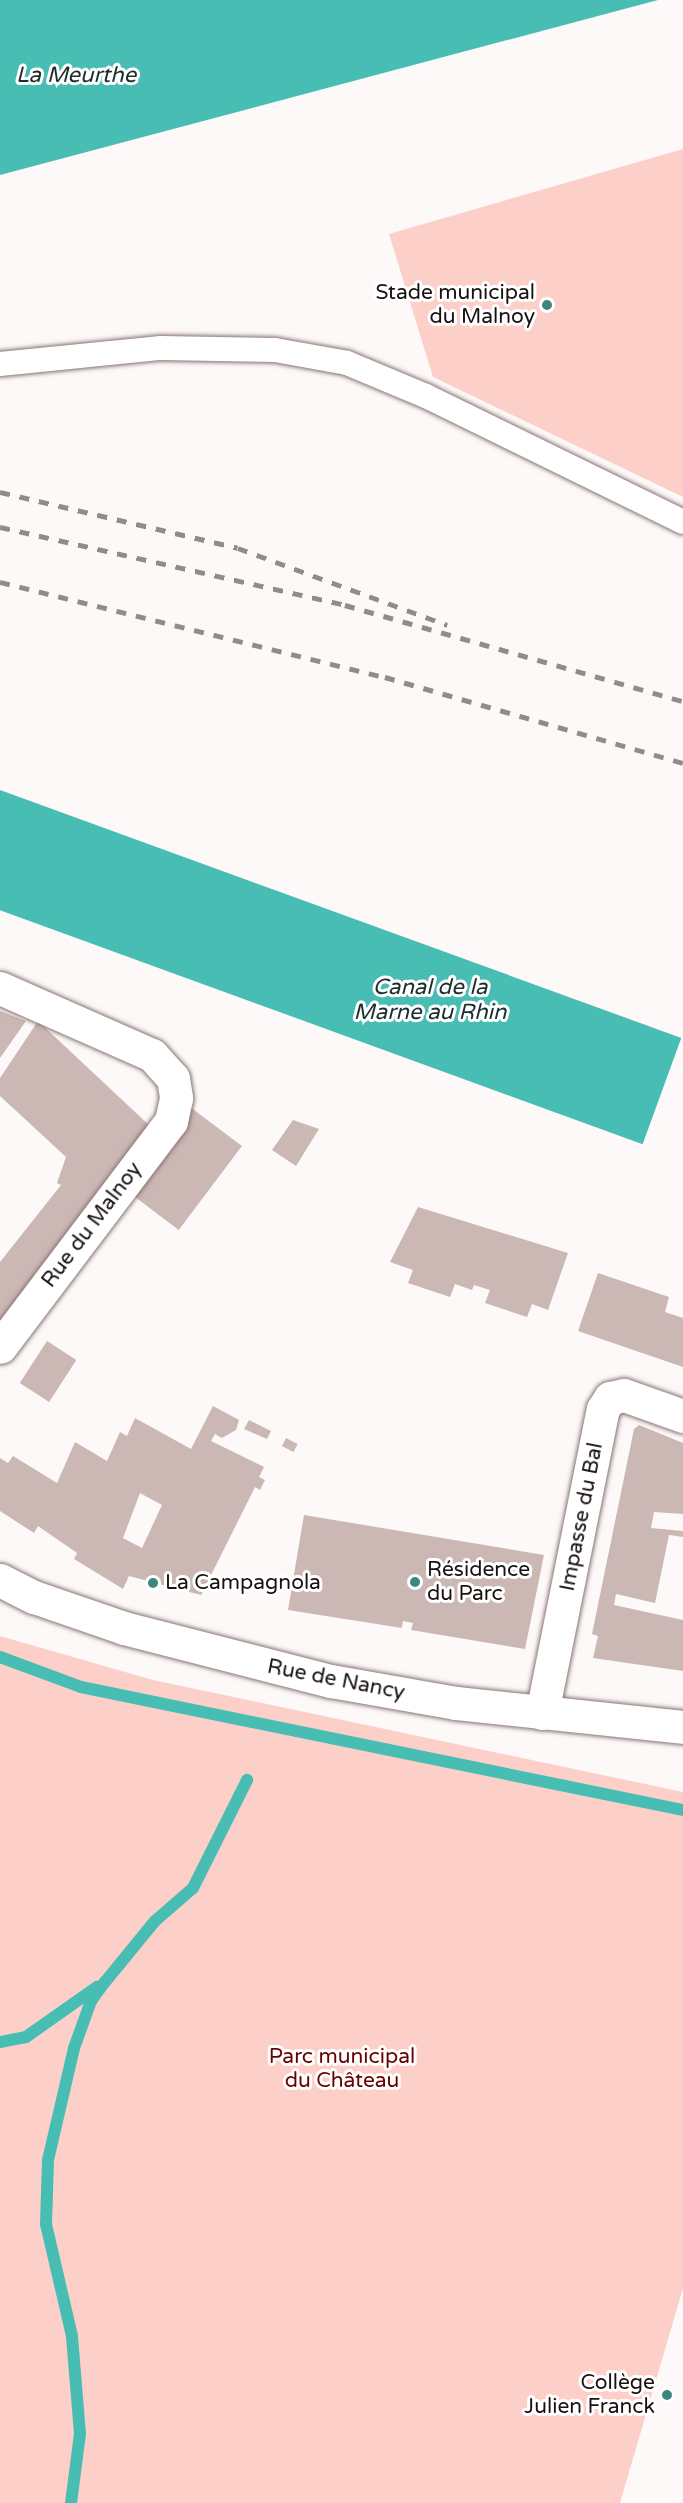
<!DOCTYPE html>
<html>
<head>
<meta charset="utf-8">
<style>
  body { margin:0 }
  #map { position:relative; width:683px; height:2503px; overflow:hidden; background:#fdf9f8; font-family:"Varela Round",sans-serif }
  div>[style] { position:absolute }
  [style*='--x'] { left:calc(var(--x)*1px); top:calc(var(--y)*1px); width:calc(var(--w)*1px); rotate:calc(var(--a)*1deg) }
  .green>* { inset:0; background:#fcd0c9 }
  .water>* { inset:0; background:#48bdb3; transform-origin:0 0 }
  .stream>* { height:12px; margin:-6px; padding:0 6px; transform-origin:6px; border-radius:6px; background:#48bdb3 }
  .building>* { inset:0; background:#cbb7b4; transform-origin:0 0 }
  .roads { filter:drop-shadow(0 0 2px #887673) drop-shadow(0 0 2px #887673) }
  .service>* { height:24px; margin:-12px; padding:0 12px; transform-origin:12px; border-radius:12px; background:#fff }
  .minor>* { height:33px; margin:-16.5px; padding:0 16.5px; transform-origin:16.5px; border-radius:16.5px; background:#fff }
  .secondary>* { height:33px; margin:-16.5px; padding:0 16.5px; transform-origin:16.5px; border-radius:16.5px; background:#fff }
  .rail>* { height:4.5px; margin-top:-2.25px; transform-origin:0; background:repeating-linear-gradient(90deg,#918c8a 0 10px,transparent 0 20px) }
  .dots>* { width:16px; height:16px; translate:-50% -50%; box-sizing:border-box; border:3px solid #fff; border-radius:50% }
  span { translate:-50% -50%; white-space:nowrap; text-align:center; line-height:1.15; -webkit-text-stroke:6px #fff; paint-order:stroke }
  .poi-label { font-size:21px; color:#17110f }
  .right { translate:-100% -50%; text-align:right }
  .left { translate:0 -50%; text-align:left }
  .street-label { font-size:21px; color:#17110f }
  .park-label { font-size:21px; color:#690000 }
  .water-label { font-size:22px; color:#1a2f2d; font-style:italic }
</style>
</head>
<body>
<div id="map">
  <div class="green">
    <div style="clip-path:polygon(683px 149px,683px 497px,433px 377px,389px 234px)"></div>
    <div style="clip-path:polygon(0 1636px,153px 1680px,683px 1792px,683px 2288px,620px 2503px,0 2503px)"></div>
  </div>
  <div class="water">
    <div style="clip-path:polygon(0 0,658px 0,0 175px)"></div>
    <div style="left:0;top:790px;width:725px;height:113px;rotate:20deg"></div>
  </div>
  <div class="stream">
    <div style="--x:0;--y:1657;--w:86;--a:20.3"></div>
    <div style="--x:81;--y:1687;--w:614;--a:11.55"></div>
    <div style="--x:0;--y:2042;--w:26;--a:-11"></div>
    <div style="--x:26;--y:2037;--w:87;--a:-35.2"></div>
    <div style="--x:71;--y:2503;--w:70;--a:-82.6"></div>
    <div style="--x:80;--y:2434;--w:98;--a:-94.7"></div>
    <div style="--x:72;--y:2336;--w:115;--a:-103.1"></div>
    <div style="--x:46;--y:2224;--w:64;--a:-88.2"></div>
    <div style="--x:48;--y:2160;--w:115;--a:-76.9"></div>
    <div style="--x:74;--y:2048;--w:50;--a:-70.1"></div>
    <div style="--x:91;--y:2001;--w:24;--a:-54"></div>
    <div style="--x:105;--y:1982;--w:79;--a:-50.7"></div>
    <div style="--x:155;--y:1921;--w:50;--a:-41"></div>
    <div style="--x:193;--y:1888;--w:121;--a:-63.4"></div>
  </div>
  <div class="building">
    <div style="clip-path:polygon(0 1011px,26px 1021px,0 1058px)"></div>
    <div style="clip-path:polygon(38px 1021px,151px 1127px,0 1324px,0 1262px,61px 1185px,57px 1183px,66px 1157px,0 1096px,0 1078px)"></div>
    <div style="left:190px;top:1107px;width:65px;height:105px;rotate:37deg"></div>
    <div style="clip-path:polygon(293px 1120px,319px 1129px,296px 1166px,272px 1150px)"></div>
    <div style="clip-path:polygon(418px 1207px,568px 1253px,548px 1310px,532px 1304px,527px 1317px,485px 1303px,490px 1290px,474px 1285px,472px 1290px,455px 1284px,450px 1297px,408px 1283px,413px 1270px,390px 1262px)"></div>
    <div style="clip-path:polygon(598px 1273px,669px 1297px,665px 1312px,683px 1318px,683px 1367px,578px 1331px)"></div>
    <div style="left:47px;top:1341px;width:35px;height:50px;rotate:33deg"></div>
    <div style="clip-path:polygon(evenodd,213px 1406px,239px 1420px,236px 1430px,222px 1438px,215px 1434px,211px 1441px,264px 1467px,259px 1477px,265px 1480px,260px 1490px,255px 1487px,201px 1595px,129px 1576px,123px 1589px,74px 1559px,77px 1553px,38px 1526px,34px 1533px,0 1511px,0 1458px,8px 1463px,13px 1456px,57px 1483px,75px 1442px,107px 1461px,120px 1432px,127px 1436px,135px 1418px,191px 1449px,213px 1406px,140px 1493px,162px 1505px,142px 1548px,123px 1538px,140px 1493px)"></div>
    <div style="clip-path:polygon(249px 1420px,271px 1431px,267px 1439px,244px 1429px)"></div>
    <div style="clip-path:polygon(639px 1425px,683px 1443px,683px 1514px,654px 1512px,651px 1528px,683px 1531px,683px 1537px,669px 1535px,655px 1603px,616px 1594px,614px 1605px,683px 1620px,683px 1671px,593px 1658px,598px 1636px,592px 1634px,634px 1429px)"></div>
    <div style="left:286px;top:1438px;width:13px;height:9px;rotate:27deg"></div>
    <div style="clip-path:polygon(304px 1515px,544px 1555px,525px 1649px,411px 1630px,413px 1623px,403px 1621px,402px 1628px,288px 1610px)"></div>
  </div>
  <div class="roads">
    <div class="service">
      <div style="--x:0;--y:364;--w:162;--a:-5.7"></div>
      <div style="--x:161;--y:348;--w:114;--a:1"></div>
      <div style="--x:275;--y:350;--w:73;--a:10.2"></div>
      <div style="--x:347;--y:363;--w:86;--a:22.7"></div>
      <div style="--x:426;--y:396;--w:286;--a:26.1"></div>
    </div>
    <div class="minor">
      <div style="--x:0;--y:988;--w:166;--a:23.8"></div>
      <div style="--x:152;--y:1055;--w:31;--a:48"></div>
      <div style="--x:173;--y:1078;--w:20;--a:81"></div>
      <div style="--x:176;--y:1098;--w:24;--a:102"></div>
      <div style="--x:171;--y:1121;--w:283;--a:127.1"></div>
      <div style="--x:542;--y:1713;--w:310;--a:-78.7"></div>
      <div style="--x:603;--y:1409;--w:13;--a:-58"></div>
      <div style="--x:610;--y:1398;--w:14;--a:-12"></div>
      <div style="--x:624;--y:1395;--w:63;--a:19.6"></div>
    </div>
    <div class="secondary">
      <div style="--x:0;--y:1580;--w:38;--a:27"></div>
      <div style="--x:34;--y:1597;--w:95;--a:19"></div>
      <div style="--x:124;--y:1628;--w:214;--a:14.4"></div>
      <div style="--x:331;--y:1681;--w:127;--a:10"></div>
      <div style="--x:456;--y:1703;--w:228;--a:6"></div>
    </div>
  </div>
  <div class="rail">
    <div style="--x:0;--y:492;--w:244;--a:13.2"></div>
    <div style="--x:238;--y:548;--w:223;--a:20.2"></div>
    <div style="--x:0;--y:527;--w:354;--a:12.7"></div>
    <div style="--x:345;--y:605;--w:351;--a:15.9"></div>
    <div style="--x:0;--y:582;--w:397;--a:13.9"></div>
    <div style="--x:385;--y:677;--w:310;--a:16.1"></div>
  </div>
  <div class="dots">
    <div style="left:547px;top:305px;background:#3e857f"></div>
    <div style="left:415px;top:1582px;background:#3e857f"></div>
    <div style="left:153px;top:1583px;background:#3e857f"></div>
    <div style="left:667px;top:2395px;background:#3e857f"></div>
  </div>
  <div class="poi-label">
    <span class="right" style="left:535px;top:305px">Stade municipal<br>du Malnoy</span>
    <span class="left" style="left:427px;top:1582px">Résidence<br>du Parc</span>
    <span class="left" style="left:165px;top:1583px">La Campagnola</span>
    <span class="right" style="left:655px;top:2395px">Collège<br>Julien Franck</span>
  </div>
  <div class="street-label">
    <span style="left:92px;top:1225px;rotate:-53deg">Rue du Malnoy</span>
    <span style="left:582px;top:1517px;rotate:-79deg">Impasse du Bal</span>
    <span style="left:336px;top:1680px;rotate:11deg">Rue de Nancy</span>
  </div>
  <div class="park-label">
    <span style="left:342px;top:2069px">Parc municipal<br>du Château</span>
  </div>
  <div class="water-label">
    <span style="left:76px;top:76px">La Meurthe</span>
    <span style="left:430px;top:1000px">Canal de la<br>Marne au Rhin</span>
  </div>
</div>
</body>
</html>
